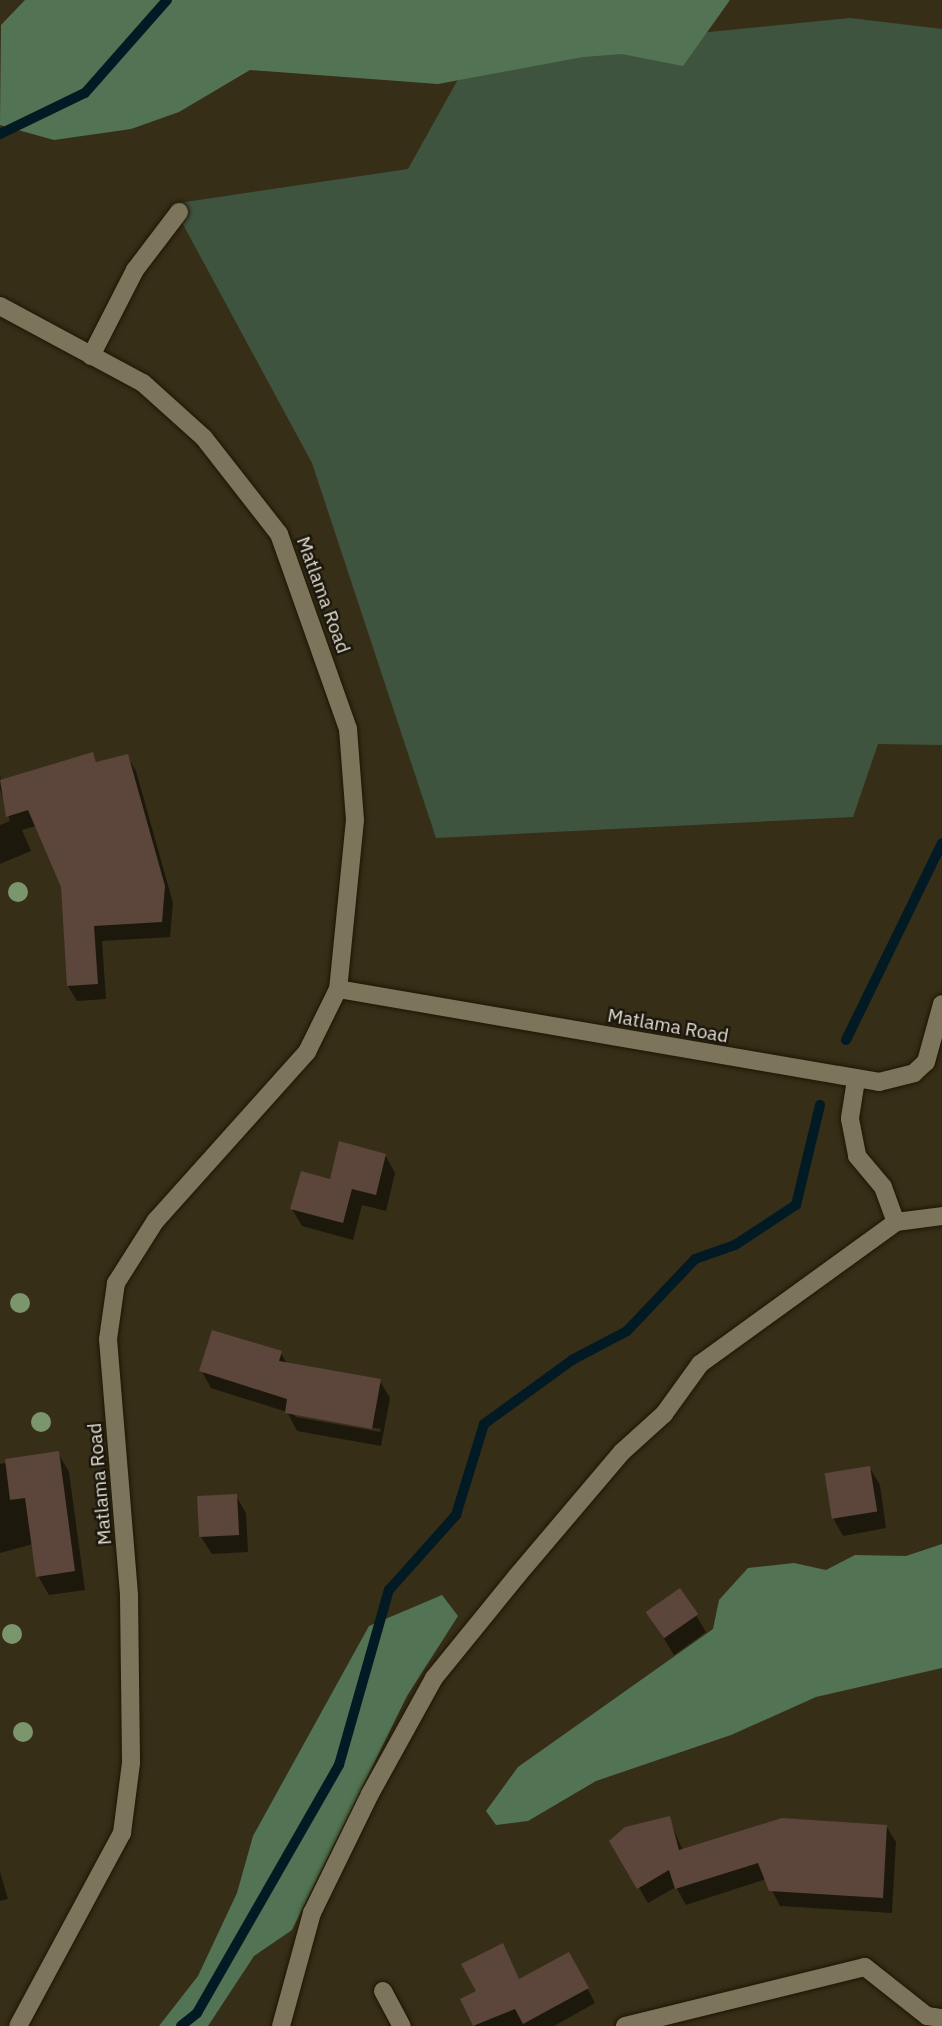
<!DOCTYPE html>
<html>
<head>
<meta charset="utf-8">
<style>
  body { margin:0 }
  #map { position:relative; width:942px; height:2026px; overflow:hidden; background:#372e18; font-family:"IBM Plex Sans",sans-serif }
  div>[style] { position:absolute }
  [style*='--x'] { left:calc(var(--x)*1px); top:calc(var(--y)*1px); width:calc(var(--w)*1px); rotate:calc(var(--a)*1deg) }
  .green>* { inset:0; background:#3f543f }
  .forest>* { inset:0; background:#537454 }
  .shadow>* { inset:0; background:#0007 }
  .stream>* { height:10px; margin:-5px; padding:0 5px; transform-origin:5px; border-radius:5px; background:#011a23 }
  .building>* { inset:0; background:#5c453a; transform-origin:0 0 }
  .roads { filter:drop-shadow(0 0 2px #1e1602) drop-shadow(0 0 2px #1e1602) }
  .minor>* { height:18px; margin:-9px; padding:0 9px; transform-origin:9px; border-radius:9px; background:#7d745c }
  .trees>* { width:20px; height:20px; margin:-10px; border-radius:50%; background:#7b956d }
  span { translate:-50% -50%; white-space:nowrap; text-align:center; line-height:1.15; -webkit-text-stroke:5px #1b170d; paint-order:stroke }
  .street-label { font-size:19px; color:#e3ddd0 }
</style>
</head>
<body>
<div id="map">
  <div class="green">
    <div style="clip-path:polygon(850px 18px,942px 29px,942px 745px,878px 744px,853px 817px,436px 838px,312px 463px,172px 204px,408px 169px,471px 56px)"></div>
  </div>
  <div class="forest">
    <div style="clip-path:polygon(25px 0,730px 0,683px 66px,622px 54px,583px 57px,438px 84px,250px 70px,179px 112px,131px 129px,54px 140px,0 125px,1px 25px)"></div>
    <div style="clip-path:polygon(942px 1544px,942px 1668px,816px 1697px,731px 1735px,596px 1781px,528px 1821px,496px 1825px,486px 1811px,518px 1767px,713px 1629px,719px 1600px,748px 1568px,794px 1563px,826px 1570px,855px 1555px,906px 1556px)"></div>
    <div style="clip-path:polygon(442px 1595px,458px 1616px,407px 1696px,292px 1930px,254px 1956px,208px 2026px,159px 2026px,198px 1976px,237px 1893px,253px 1836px,369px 1626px)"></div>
  </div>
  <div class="shadow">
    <div style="clip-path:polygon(92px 755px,98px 764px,127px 756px,136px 771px,173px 903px,170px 937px,102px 941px,106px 999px,77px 1001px,68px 986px,63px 886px,36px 826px,22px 830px,31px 851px,0 864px,0 825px,10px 821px,0 789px,0 774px,1px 782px)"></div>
    <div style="clip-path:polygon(385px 1155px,395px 1173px,386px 1211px,362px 1205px,353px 1240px,302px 1226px,292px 1209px)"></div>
    <div style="clip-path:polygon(evenodd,281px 1353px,287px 1364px,380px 1381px,390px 1398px,381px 1446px,297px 1431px,287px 1412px,211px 1388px,201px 1370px,281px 1353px,292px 1413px,381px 1429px,380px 1432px,296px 1417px,292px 1413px)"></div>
    <div style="clip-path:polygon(58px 1453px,69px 1472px,85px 1590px,49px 1595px,38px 1576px,33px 1544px,0 1553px,0 1464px)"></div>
    <div style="clip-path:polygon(870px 1468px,880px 1485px,886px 1528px,843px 1536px,833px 1518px)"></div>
    <div style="clip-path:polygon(236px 1496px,246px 1513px,248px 1552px,212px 1554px,201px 1537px)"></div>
    <div style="clip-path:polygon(648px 1613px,696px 1615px,706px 1632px,674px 1655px)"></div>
    <div style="clip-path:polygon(669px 1818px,683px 1851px,886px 1826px,896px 1842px,892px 1913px,780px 1906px,766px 1879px,686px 1905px,676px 1887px,648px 1903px,611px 1841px)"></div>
    <div style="clip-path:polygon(0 1872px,8px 1899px,0 1901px)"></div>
    <div style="clip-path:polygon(569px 1954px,595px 2003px,554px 2026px,475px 2026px,462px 2000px,520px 1981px)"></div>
  </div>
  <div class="stream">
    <div style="--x:0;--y:134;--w:94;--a:-25.8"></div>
    <div style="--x:85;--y:93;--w:124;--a:-48.6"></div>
    <div style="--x:846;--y:1040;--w:219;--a:-64"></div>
    <div style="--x:181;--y:2026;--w:21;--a:-39"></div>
    <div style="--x:197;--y:2013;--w:286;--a:-60.2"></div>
    <div style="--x:339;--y:1765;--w:182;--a:-74.1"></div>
    <div style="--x:389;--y:1590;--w:101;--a:-48.2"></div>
    <div style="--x:456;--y:1515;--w:95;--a:-72.9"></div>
    <div style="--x:484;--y:1424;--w:109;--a:-36"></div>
    <div style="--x:572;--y:1360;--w:62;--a:-27.8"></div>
    <div style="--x:627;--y:1331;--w:99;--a:-46.6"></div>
    <div style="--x:695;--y:1259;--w:42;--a:-19.3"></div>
    <div style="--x:735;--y:1245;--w:73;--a:-33.3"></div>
    <div style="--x:796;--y:1205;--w:103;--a:-76.5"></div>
  </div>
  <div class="building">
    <div style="clip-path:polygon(93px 752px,96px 762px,128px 754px,165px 886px,162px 922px,94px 926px,98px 984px,67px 986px,61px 887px,28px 810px,6px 817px,0 780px)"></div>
    <div style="clip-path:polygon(339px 1141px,386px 1154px,376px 1195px,352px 1189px,343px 1223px,290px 1209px,301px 1171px,330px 1179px)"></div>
    <div style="clip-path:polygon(212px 1330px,282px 1351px,279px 1361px,381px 1379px,372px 1429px,285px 1413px,287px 1399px,199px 1371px)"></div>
    <div style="clip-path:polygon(59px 1451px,75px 1571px,36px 1577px,25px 1498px,10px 1500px,5px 1459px)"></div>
    <div style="left:870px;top:1466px;width:46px;height:46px;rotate:81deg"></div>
    <div style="left:237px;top:1494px;width:41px;height:40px;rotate:87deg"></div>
    <div style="left:680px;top:1588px;width:32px;height:42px;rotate:55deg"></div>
    <div style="clip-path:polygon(670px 1816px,679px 1850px,782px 1818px,887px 1825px,883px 1898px,769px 1891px,758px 1863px,675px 1889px,669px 1870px,637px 1889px,609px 1841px,625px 1827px)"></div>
    <div style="clip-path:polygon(503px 1943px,519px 1979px,569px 1952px,589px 1988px,523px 2024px,515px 2009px,473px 2026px,460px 1999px,476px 1991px,461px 1964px)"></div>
  </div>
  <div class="roads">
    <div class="minor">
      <div style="--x:0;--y:306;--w:162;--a:28.3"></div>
      <div style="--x:143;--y:383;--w:82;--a:42"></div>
      <div style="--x:204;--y:438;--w:122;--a:52"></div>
      <div style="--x:279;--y:534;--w:207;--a:70.5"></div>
      <div style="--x:348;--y:729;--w:91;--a:85.6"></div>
      <div style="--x:355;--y:820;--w:170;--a:95.7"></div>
      <div style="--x:338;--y:989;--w:70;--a:116.2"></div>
      <div style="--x:307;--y:1052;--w:226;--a:131.9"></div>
      <div style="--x:156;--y:1220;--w:75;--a:122.4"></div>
      <div style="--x:116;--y:1283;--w:57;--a:98.1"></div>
      <div style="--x:108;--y:1339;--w:258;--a:85.3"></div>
      <div style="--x:129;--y:1596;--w:167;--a:89.3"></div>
      <div style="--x:131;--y:1763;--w:71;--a:97.3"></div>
      <div style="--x:122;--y:1833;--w:219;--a:118.3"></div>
      <div style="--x:91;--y:356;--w:97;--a:-62.9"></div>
      <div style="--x:135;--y:270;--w:73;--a:-52.8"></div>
      <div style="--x:338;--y:989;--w:549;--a:9.75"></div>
      <div style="--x:879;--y:1082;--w:36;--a:-14"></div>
      <div style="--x:914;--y:1073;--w:16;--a:-43"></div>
      <div style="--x:926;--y:1062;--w:60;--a:-74.6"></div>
      <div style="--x:856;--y:1080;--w:39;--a:99"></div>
      <div style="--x:850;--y:1119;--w:38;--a:79"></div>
      <div style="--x:857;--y:1156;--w:40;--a:50"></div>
      <div style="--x:883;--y:1187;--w:37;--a:70"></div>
      <div style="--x:383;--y:1991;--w:40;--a:62"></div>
      <div style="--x:281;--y:2026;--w:117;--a:-74.7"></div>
      <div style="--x:312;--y:1913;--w:132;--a:-64"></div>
      <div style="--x:370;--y:1794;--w:132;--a:-61.1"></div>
      <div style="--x:434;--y:1678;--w:130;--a:-50.9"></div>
      <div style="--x:516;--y:1577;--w:164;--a:-49.7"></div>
      <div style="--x:622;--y:1452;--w:57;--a:-42.1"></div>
      <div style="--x:664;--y:1414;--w:62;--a:-54.2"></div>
      <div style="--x:700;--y:1364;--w:242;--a:-35.9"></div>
      <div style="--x:896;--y:1222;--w:46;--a:-7.4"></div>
      <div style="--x:625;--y:2026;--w:247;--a:-13.8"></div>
      <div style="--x:865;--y:1967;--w:79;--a:38.3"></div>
      <div style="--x:927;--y:2016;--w:15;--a:8"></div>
    </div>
  </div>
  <div class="trees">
    <div style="left:18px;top:892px"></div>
    <div style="left:20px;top:1303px"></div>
    <div style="left:41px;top:1422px"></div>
    <div style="left:12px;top:1634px"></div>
    <div style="left:23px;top:1732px"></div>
  </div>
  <div class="street-label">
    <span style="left:323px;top:595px;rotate:70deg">Matlama Road</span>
    <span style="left:668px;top:1026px;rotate:10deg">Matlama Road</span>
    <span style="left:100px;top:1484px;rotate:-95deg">Matlama Road</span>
  </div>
</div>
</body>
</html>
